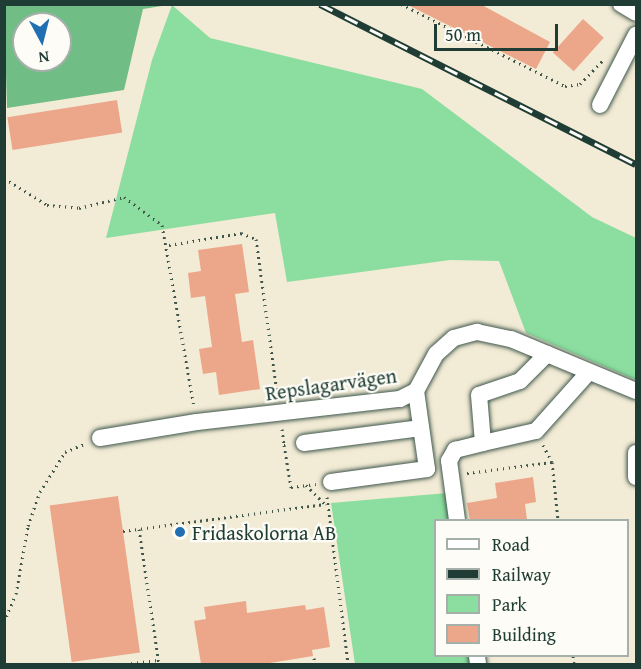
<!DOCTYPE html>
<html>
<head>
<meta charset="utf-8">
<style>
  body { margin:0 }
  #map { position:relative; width:641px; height:669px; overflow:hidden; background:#f2ebd5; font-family:"Gentium Book Plus",serif }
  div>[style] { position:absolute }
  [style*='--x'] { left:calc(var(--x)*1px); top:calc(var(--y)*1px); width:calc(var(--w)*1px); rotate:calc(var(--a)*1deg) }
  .green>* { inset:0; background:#8bde9f }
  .forest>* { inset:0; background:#70bd86 }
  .building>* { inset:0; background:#eca68a; transform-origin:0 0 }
  .path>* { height:3px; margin-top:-1.5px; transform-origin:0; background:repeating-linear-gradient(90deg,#3f574c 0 1.5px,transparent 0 6px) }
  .roads { filter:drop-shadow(0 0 2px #3f574c) drop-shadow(0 0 2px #3f574c) }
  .minor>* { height:16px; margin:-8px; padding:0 8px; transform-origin:8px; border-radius:8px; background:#fff }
  .rail>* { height:7px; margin-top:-3.5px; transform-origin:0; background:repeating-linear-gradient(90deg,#fdfcf7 0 14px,#1f3d34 0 28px); box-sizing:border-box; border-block:2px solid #1f3d34 }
  .dots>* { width:16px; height:16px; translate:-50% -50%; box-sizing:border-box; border:3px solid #fdfcf7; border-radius:50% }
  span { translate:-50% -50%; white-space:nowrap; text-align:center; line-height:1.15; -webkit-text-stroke:4.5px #fdfcf7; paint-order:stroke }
  .street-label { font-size:20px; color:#1f3d34 }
  .poi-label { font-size:20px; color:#1f3d34 }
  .left { translate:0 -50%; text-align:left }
  .frame { position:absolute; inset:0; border:6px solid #1f3d34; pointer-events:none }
  .legend { position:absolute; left:434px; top:519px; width:195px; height:138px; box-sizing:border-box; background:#fdfcf7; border:2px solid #a4b0a9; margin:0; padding:8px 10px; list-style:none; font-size:18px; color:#1f3d34 }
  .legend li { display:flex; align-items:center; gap:12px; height:30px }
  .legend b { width:30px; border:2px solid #a4b0a9 }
  .north { position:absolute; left:12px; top:12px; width:60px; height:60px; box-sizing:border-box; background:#fdfcf7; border:2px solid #a4b0a9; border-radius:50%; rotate:173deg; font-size:16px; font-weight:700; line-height:24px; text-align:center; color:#1f3d34 }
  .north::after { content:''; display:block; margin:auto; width:21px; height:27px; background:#1f6fb2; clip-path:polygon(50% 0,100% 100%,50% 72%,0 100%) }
  .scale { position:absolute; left:434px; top:24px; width:124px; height:27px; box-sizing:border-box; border:3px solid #1f3d34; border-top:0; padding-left:8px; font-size:18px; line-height:21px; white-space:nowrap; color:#1f3d34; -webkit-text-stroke:4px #fdfcf7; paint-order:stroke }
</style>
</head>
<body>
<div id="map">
  <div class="green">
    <div style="clip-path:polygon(172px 5px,210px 38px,422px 89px,592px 217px,636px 238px,636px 380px,526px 333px,499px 261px,450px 260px,287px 282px,275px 213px,106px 238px,152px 60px)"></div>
    <div style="clip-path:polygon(447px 493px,451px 520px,436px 520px,436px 656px,470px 656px,471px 664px,355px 664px,331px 503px)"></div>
  </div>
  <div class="forest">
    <div style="clip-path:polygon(evenodd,4px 5px,5px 4px,168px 5px,143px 9px,124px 90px,7px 108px,4px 5px,24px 24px,60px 24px,60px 60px,24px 60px,24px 24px)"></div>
  </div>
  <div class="building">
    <div style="clip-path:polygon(406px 4px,480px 4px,550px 42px,536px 69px)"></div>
    <div style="left:583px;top:19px;width:28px;height:45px;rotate:42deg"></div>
    <div style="left:117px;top:100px;width:33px;height:111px;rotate:81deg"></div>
    <div style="clip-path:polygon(242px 244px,249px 292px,235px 294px,242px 342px,253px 340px,260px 389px,219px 395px,216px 372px,203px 374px,199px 349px,212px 347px,205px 296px,191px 298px,188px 273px,201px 271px,198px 250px)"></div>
    <div style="clip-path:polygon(533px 477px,536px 502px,525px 504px,527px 520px,470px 520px,467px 503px,497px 498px,495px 483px)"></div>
    <div style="left:118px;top:496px;width:158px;height:69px;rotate:82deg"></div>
    <div style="clip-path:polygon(246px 601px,247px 613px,305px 605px,306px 610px,324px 607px,330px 647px,312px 650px,313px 656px,264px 664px,201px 664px,194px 621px,206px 619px,204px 607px)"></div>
  </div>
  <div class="path">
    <div style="--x:401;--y:4;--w:183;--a:26.6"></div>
    <div style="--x:565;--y:86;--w:15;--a:-8"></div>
    <div style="--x:580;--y:84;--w:35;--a:-46"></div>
    <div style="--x:4;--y:178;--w:51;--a:32.1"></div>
    <div style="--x:47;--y:205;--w:32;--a:5"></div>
    <div style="--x:79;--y:208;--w:46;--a:-13.7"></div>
    <div style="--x:124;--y:197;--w:47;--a:36.4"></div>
    <div style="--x:162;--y:225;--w:185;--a:80"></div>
    <div style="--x:169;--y:245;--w:73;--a:-9.5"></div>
    <div style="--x:241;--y:233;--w:16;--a:22"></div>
    <div style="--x:256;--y:239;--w:162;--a:82.2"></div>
    <div style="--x:282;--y:429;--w:16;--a:83"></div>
    <div style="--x:284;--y:445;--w:4;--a:0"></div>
    <div style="--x:284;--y:445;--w:43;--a:80.5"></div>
    <div style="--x:291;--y:487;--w:25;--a:-7"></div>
    <div style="--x:543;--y:445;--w:19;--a:62"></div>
    <div style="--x:467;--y:473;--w:86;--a:-7.4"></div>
    <div style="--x:552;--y:462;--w:58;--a:84.1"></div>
    <div style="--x:306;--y:485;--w:27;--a:45"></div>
    <div style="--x:327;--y:497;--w:168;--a:82.8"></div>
    <div style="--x:139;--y:529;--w:136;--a:81.6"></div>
    <div style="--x:123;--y:531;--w:204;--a:-7.6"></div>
    <div style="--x:4;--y:622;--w:30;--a:-67"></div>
    <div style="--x:16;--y:594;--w:69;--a:-80"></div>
    <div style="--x:28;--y:526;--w:36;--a:-71"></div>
    <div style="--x:40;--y:492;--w:47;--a:-58"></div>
    <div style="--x:65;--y:452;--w:23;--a:-23"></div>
    <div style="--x:573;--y:656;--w:8;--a:83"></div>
    <div style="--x:314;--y:658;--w:6;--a:81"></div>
    <div style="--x:125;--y:664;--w:33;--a:-7"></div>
  </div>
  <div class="roads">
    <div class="minor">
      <div style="--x:621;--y:4;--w:17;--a:31"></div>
      <div style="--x:600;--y:105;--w:79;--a:-62.8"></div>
      <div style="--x:547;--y:354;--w:38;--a:135"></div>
      <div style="--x:520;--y:381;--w:43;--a:161.1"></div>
      <div style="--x:479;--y:395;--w:48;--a:85.2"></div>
      <div style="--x:483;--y:443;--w:54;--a:-12.8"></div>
      <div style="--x:536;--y:431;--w:79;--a:-48.1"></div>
      <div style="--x:100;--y:438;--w:98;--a:-9.4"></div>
      <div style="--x:197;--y:422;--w:204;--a:-6.5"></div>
      <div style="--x:400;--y:399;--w:18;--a:-27"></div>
      <div style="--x:416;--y:391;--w:42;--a:-61.6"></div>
      <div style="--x:436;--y:354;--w:24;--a:-42"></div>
      <div style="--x:454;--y:338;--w:24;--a:-15"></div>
      <div style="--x:477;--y:332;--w:35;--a:12"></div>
      <div style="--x:511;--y:339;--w:135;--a:22.6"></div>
      <div style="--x:304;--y:443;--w:118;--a:-7.3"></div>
      <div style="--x:636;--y:453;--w:24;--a:90"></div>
      <div style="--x:331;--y:482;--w:97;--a:-7.7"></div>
      <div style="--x:427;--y:469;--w:79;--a:-98"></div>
      <div style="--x:457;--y:520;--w:60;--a:-97.7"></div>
      <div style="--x:449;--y:461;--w:13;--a:-61"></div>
      <div style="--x:455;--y:450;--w:29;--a:-14"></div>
      <div style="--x:477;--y:656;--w:8;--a:83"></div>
    </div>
  </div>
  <div class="rail">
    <div style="--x:320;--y:4;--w:354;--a:26.9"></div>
  </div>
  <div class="dots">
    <div style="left:180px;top:532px;background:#1f6fb2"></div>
  </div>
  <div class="street-label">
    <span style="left:331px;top:384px;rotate:-8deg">Repslagarvägen</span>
  </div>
  <div class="poi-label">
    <span class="left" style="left:192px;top:532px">Fridaskolorna AB</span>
  </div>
  <div class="frame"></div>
  <ul class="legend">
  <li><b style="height:8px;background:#fff"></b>Road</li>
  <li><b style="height:8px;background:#1f3d34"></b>Railway</li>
  <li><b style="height:16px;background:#8bde9f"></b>Park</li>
  <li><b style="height:16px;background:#eca68a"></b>Building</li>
  </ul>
  <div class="north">N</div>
  <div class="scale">50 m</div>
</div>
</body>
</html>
